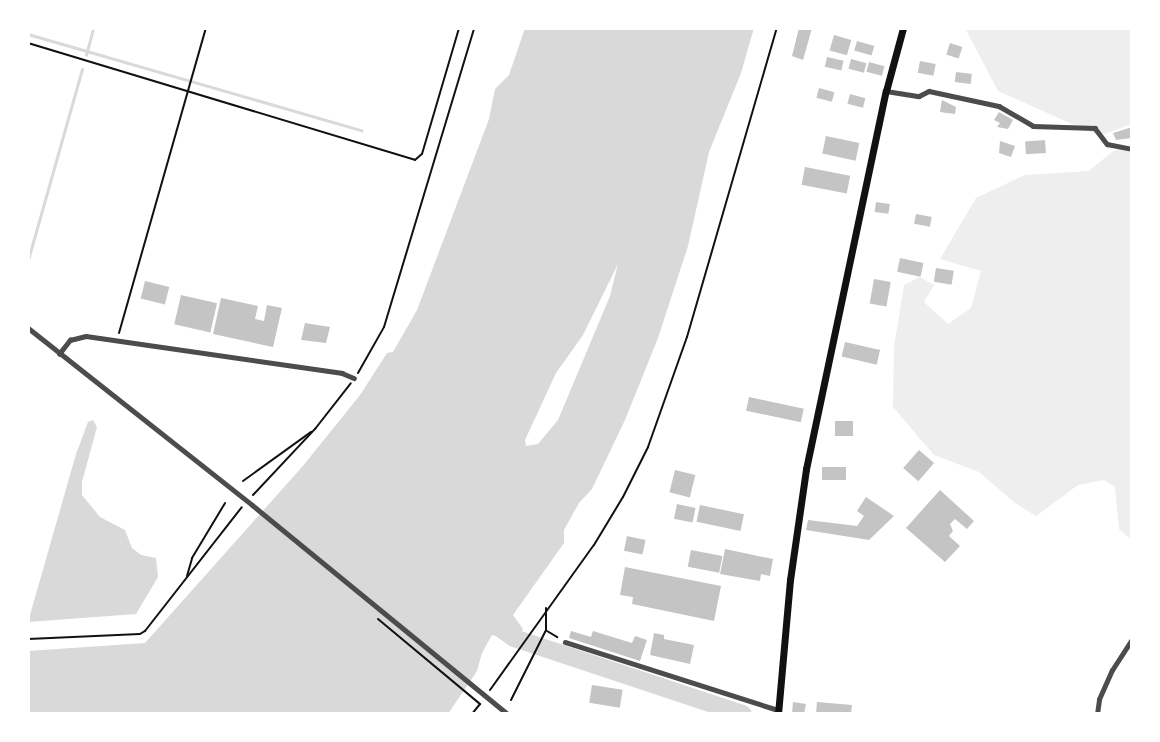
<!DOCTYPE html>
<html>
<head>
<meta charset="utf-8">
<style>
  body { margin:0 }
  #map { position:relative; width:1160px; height:742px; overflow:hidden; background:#fff; font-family:"Golos Text",sans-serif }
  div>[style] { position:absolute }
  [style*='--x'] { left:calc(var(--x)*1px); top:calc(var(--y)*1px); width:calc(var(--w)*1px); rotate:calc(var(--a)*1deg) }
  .green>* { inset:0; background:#eee }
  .water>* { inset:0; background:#d9d9d9 }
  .stream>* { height:2.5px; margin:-1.25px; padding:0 1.25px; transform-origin:1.25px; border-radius:1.25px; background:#d9d9d9 }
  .river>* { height:18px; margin:-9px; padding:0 9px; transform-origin:9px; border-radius:9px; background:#d9d9d9 }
  .building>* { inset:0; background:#c4c4c4; transform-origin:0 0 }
  .path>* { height:2px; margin:-1px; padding:0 1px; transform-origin:1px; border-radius:1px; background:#111 }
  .minor>* { height:4.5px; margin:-2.25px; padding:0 2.25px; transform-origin:2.25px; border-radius:2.25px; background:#4c4c4c }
  .tertiary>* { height:5px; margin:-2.5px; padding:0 2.5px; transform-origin:2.5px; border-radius:2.5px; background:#4c4c4c }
  .primary>* { height:7px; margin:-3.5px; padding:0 3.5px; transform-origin:3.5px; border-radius:3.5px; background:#111 }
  span { translate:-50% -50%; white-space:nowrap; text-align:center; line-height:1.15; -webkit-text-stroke:5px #fff; paint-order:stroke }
  .frame { position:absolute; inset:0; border:30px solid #fff; pointer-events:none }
</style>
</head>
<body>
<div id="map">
  <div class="green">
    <div style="clip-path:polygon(965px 28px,1132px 28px,1132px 124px,1099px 136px,998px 91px)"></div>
    <div style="clip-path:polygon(1132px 145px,1132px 540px,1119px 529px,1115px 487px,1104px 480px,1078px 485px,1036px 516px,1015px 503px,979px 472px,934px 455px,893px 407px,894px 347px,904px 285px,920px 277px,934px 285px,924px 302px,948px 324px,971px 308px,981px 271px,940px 259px,976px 198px,1025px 175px,1089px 171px,1113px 151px)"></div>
  </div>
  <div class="water">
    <div style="clip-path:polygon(evenodd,525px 28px,754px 28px,741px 73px,709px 152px,688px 246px,658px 338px,625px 420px,592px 489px,579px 503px,564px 530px,564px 543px,513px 615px,523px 629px,515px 641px,492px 635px,482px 653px,477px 671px,448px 714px,28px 714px,28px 651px,145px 643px,302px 467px,360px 395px,387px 353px,393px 352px,417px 310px,489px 119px,495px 89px,509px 75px,525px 28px,618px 264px,610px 296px,558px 420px,538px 444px,526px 446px,525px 440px,556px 373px,583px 335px,618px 264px)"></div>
    <div style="clip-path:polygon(93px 420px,97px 427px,82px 482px,82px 495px,100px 517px,125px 530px,132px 548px,141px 555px,156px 558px,158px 577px,136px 614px,28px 622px,76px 454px,88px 422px)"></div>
  </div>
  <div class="stream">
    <div style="--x:28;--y:34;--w:347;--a:16.1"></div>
    <div style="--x:86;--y:55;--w:28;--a:-75"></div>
    <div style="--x:28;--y:260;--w:198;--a:-74.2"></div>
  </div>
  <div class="river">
    <div style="--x:497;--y:626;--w:21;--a:35"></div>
    <div style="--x:514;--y:638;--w:241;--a:18.4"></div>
  </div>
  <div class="building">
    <div style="clip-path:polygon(799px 28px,812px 28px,803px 60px,792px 56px)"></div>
    <div style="left:834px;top:35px;width:18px;height:16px;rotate:16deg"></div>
    <div style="left:857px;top:41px;width:18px;height:10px;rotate:16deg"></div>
    <div style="left:950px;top:43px;width:13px;height:12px;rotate:18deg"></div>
    <div style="left:827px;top:57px;width:17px;height:10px;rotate:13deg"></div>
    <div style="left:851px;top:59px;width:16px;height:10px;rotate:15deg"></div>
    <div style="left:920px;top:61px;width:16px;height:12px;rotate:11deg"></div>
    <div style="left:869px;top:62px;width:16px;height:10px;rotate:15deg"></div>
    <div style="left:956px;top:72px;width:16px;height:10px;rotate:7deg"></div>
    <div style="left:819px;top:88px;width:16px;height:10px;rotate:15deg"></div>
    <div style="left:850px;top:94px;width:16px;height:10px;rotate:15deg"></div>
    <div style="clip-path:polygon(942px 100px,956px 107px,955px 114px,940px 112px)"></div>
    <div style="clip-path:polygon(999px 112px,1013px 120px,1008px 129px,997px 127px,1000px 123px,994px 120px)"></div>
    <div style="clip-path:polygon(1132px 127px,1132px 138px,1116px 140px,1113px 133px)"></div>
    <div style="left:826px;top:136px;width:34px;height:18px;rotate:12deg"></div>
    <div style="left:1045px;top:140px;width:13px;height:20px;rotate:86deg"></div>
    <div style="clip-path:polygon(1000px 141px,1015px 146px,1011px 157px,999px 153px)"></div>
    <div style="left:805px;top:167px;width:46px;height:18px;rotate:11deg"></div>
    <div style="left:876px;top:202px;width:14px;height:10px;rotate:8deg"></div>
    <div style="left:916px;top:214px;width:16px;height:10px;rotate:11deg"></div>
    <div style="left:900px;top:258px;width:24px;height:14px;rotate:12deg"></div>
    <div style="left:936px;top:268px;width:18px;height:14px;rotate:9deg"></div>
    <div style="left:874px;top:279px;width:17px;height:25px;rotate:10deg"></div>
    <div style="left:145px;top:281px;width:25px;height:18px;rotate:14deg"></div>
    <div style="left:181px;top:295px;width:37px;height:30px;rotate:13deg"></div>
    <div style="clip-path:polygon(221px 298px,258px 306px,255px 319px,264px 321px,267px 305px,282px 308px,273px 347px,213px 334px)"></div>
    <div style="clip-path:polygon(305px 323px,330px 327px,326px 343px,301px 340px)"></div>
    <div style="left:845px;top:342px;width:36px;height:15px;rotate:13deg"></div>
    <div style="left:749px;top:397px;width:56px;height:14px;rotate:12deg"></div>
    <div style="left:835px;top:421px;width:18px;height:15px"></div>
    <div style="left:919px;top:450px;width:20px;height:24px;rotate:41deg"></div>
    <div style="left:846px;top:467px;width:13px;height:24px;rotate:90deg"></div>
    <div style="left:675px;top:470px;width:21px;height:23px;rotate:14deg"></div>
    <div style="clip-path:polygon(940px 490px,974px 521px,967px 529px,955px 519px,950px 524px,953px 531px,949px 536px,960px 546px,945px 562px,906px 528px)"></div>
    <div style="clip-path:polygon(866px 497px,894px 516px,869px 540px,806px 530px,808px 520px,857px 526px,864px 516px,857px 511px)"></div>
    <div style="left:677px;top:504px;width:19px;height:15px;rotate:12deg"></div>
    <div style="left:700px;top:505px;width:45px;height:17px;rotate:12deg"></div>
    <div style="left:627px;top:536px;width:19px;height:15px;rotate:12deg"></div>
    <div style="clip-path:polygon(725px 549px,773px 559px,770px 576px,761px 574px,760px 581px,720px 574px)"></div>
    <div style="left:691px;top:550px;width:32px;height:17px;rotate:11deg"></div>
    <div style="clip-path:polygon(625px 567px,721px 586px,714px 621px,632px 604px,633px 597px,620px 595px)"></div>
    <div style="clip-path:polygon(571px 631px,591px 637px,593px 631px,632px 643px,635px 636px,647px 640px,640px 661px,569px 638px)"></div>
    <div style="clip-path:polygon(654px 633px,664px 635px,664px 639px,694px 645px,690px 664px,650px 655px)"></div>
    <div style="left:592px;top:685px;width:31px;height:18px;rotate:9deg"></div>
    <div style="clip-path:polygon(793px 702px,806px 704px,804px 714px,792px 714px)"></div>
    <div style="clip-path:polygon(817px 702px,852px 705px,851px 714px,816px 714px)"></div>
  </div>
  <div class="path">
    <div style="--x:28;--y:43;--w:404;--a:16.8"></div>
    <div style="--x:415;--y:160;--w:9;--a:-41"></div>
    <div style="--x:422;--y:154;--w:131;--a:-73.6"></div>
    <div style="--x:119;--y:333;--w:317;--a:-74.1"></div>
    <div style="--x:358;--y:373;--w:53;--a:-60.5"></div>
    <div style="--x:384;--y:327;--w:312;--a:-73.2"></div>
    <div style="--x:243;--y:481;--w:84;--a:-35.8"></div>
    <div style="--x:253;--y:495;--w:91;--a:-46.8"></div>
    <div style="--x:315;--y:429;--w:58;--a:-52"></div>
    <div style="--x:187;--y:576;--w:19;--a:-74"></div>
    <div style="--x:192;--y:558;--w:64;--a:-59"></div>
    <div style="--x:378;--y:619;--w:133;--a:39.8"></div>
    <div style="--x:480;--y:704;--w:13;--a:129"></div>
    <div style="--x:547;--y:631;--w:12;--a:31"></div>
    <div style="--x:28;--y:639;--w:112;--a:-2.6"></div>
    <div style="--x:140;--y:634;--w:6;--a:-31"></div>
    <div style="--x:145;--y:631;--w:157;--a:-52"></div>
    <div style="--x:490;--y:690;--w:178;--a:-54.4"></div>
    <div style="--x:594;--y:545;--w:56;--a:-58.9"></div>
    <div style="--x:623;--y:497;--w:56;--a:-63.4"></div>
    <div style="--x:648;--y:447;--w:117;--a:-70.5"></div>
    <div style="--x:687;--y:337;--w:322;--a:-73.8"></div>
    <div style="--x:511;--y:700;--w:78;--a:-63.4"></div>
    <div style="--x:546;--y:630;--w:22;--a:-90"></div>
  </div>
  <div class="minor">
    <div style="--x:886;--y:91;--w:33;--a:9"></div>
    <div style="--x:919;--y:96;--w:11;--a:-27"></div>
    <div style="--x:929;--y:91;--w:72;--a:12.1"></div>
    <div style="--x:999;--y:106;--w:39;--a:30"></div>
    <div style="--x:1033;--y:126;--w:62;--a:1.8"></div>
    <div style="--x:1095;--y:128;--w:20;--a:53"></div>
    <div style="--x:1107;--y:144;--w:25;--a:11"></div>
    <div style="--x:59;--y:354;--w:18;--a:-52"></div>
    <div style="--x:70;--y:340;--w:16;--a:-14"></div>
    <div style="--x:86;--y:336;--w:259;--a:8.2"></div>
    <div style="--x:342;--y:373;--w:13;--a:23"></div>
    <div style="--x:565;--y:642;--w:224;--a:17.7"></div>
  </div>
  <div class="tertiary">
    <div style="--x:28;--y:328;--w:285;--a:38.3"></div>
    <div style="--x:252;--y:505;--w:330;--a:39.3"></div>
    <div style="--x:1097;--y:714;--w:15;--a:-82"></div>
    <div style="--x:1099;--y:699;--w:32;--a:-66"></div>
    <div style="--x:1112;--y:670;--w:37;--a:-57"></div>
  </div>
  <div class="primary">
    <div style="--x:778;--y:714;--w:135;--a:-84.9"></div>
    <div style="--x:790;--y:580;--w:112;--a:-81.8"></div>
    <div style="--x:806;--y:469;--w:386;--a:-78.1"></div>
    <div style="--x:886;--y:91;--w:65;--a:-74.9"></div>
  </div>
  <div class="frame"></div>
</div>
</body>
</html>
